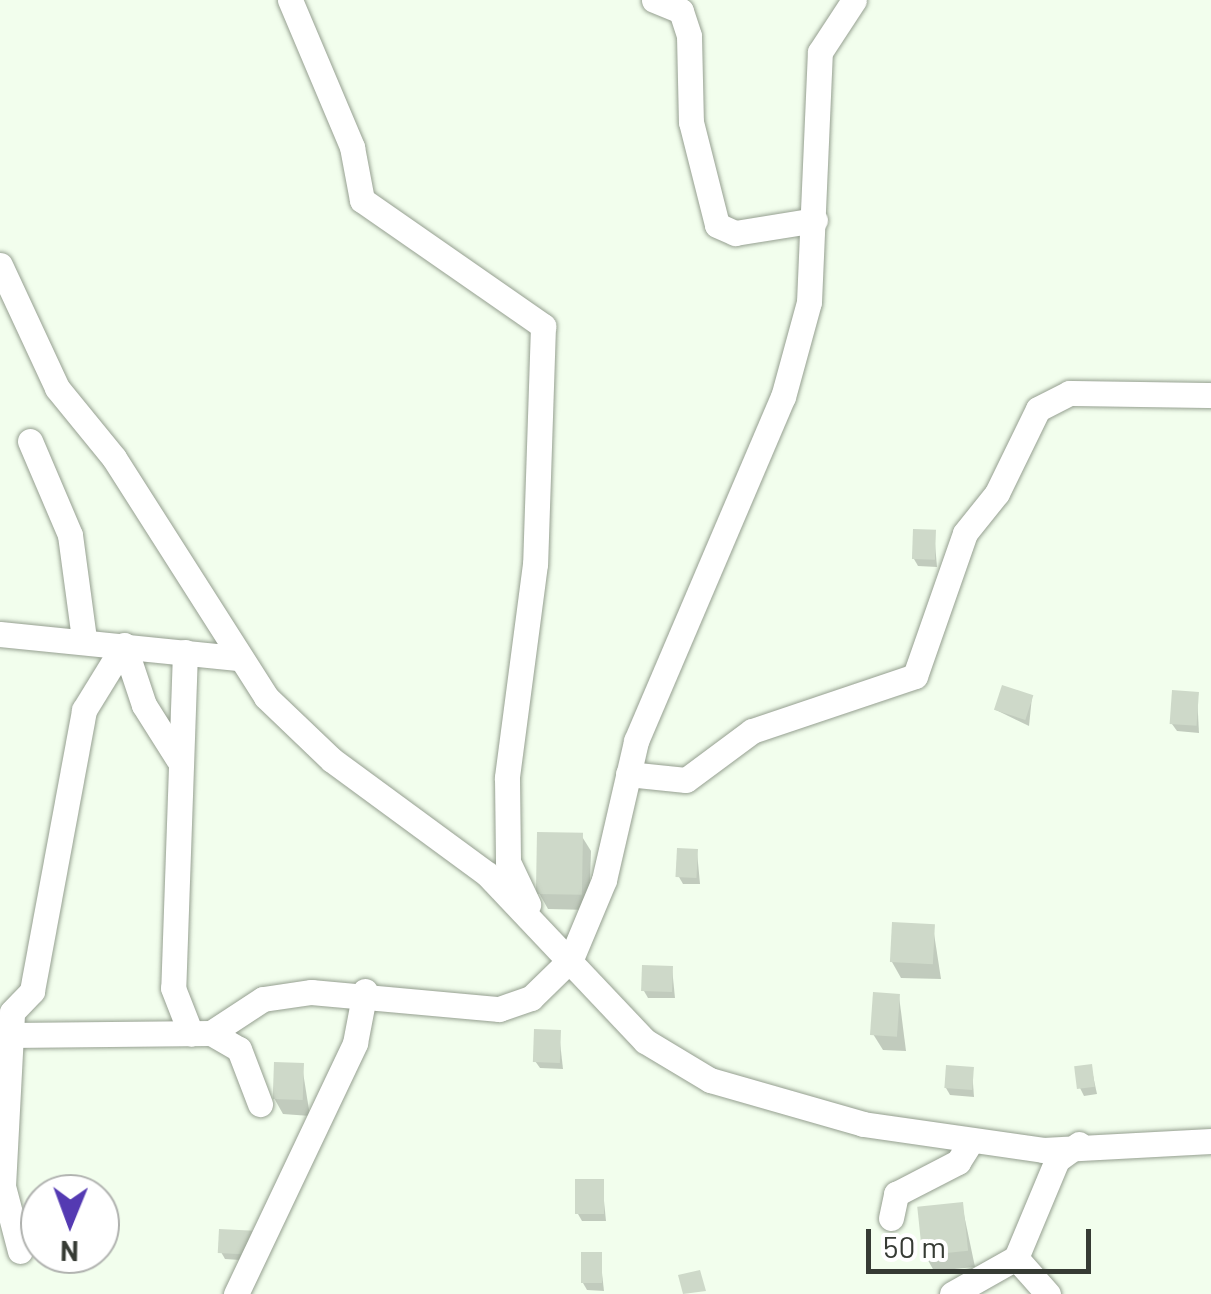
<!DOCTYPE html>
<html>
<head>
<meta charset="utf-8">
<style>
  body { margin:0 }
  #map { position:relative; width:1211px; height:1294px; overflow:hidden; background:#f2feed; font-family:Barlow,sans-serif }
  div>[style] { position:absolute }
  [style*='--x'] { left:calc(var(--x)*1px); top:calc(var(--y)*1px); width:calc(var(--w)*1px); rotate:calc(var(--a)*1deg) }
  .shadow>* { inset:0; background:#0003 }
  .building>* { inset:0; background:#ced9c9; transform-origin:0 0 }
  .roads { filter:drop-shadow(0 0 2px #959f90) drop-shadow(0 0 2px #959f90) }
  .street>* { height:25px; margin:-12.5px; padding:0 12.5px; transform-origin:12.5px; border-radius:12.5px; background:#fff }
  span { translate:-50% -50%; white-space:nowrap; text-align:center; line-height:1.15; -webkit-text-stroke:8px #fff; paint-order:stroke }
  .north { position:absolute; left:20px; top:1174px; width:100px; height:100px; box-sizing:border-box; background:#fff; border:2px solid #afb1ae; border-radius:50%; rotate:181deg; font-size:28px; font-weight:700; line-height:40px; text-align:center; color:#363b34 }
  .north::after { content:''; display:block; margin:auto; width:35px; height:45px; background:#543ab2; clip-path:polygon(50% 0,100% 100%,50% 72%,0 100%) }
  .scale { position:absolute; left:866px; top:1229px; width:225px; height:45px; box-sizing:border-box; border:5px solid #363b34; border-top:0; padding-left:12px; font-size:30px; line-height:35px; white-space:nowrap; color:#363b34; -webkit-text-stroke:8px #fff; paint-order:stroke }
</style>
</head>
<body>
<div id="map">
  <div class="shadow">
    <div style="clip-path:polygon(934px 532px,937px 567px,918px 566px,914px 559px)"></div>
    <div style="clip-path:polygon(1197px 695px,1199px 733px,1177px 731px,1172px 724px)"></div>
    <div style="clip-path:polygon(1032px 697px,1029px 726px,996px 710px)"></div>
    <div style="clip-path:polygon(581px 835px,591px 851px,589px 910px,548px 909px,539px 893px)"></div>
    <div style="clip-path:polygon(697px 852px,700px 884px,683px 884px,679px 877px)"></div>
    <div style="clip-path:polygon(933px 927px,941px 979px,901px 978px,892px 962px)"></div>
    <div style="clip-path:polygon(672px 968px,675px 998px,648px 998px,644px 991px)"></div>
    <div style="clip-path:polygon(899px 996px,906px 1051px,883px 1050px,873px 1034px)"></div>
    <div style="clip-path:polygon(559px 1033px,563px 1069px,540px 1068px,535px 1061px)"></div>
    <div style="clip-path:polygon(302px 1066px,310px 1116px,283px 1114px,274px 1098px)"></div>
    <div style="clip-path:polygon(1091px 1066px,1097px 1094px,1084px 1096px,1080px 1088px)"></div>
    <div style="clip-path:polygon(972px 1070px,974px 1097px,950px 1095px,946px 1088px)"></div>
    <div style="clip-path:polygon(602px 1181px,606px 1221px,582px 1221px,578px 1214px)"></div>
    <div style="clip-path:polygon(962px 1205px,975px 1267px,934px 1271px,925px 1255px)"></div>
    <div style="clip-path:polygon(253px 1234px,255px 1261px,225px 1259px,221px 1252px)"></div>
    <div style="clip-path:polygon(600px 1255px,604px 1291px,587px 1290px,583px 1283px)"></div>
  </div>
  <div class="building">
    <div style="left:913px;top:529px;width:23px;height:30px;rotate:2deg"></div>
    <div style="left:1002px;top:685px;width:33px;height:26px;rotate:18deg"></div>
    <div style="left:1172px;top:690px;width:27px;height:34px;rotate:4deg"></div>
    <div style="left:537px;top:832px;width:46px;height:62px;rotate:1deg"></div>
    <div style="left:677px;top:848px;width:21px;height:29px;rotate:3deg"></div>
    <div style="left:892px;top:922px;width:43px;height:40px;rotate:3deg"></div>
    <div style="left:642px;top:965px;width:31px;height:26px;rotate:2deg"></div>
    <div style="left:873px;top:992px;width:27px;height:43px;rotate:4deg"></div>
    <div style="left:534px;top:1029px;width:27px;height:33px;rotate:2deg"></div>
    <div style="left:274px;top:1062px;width:30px;height:37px;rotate:2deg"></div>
    <div style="left:1092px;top:1064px;width:23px;height:18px;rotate:83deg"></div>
    <div style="left:946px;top:1065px;width:28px;height:23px;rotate:4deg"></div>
    <div style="left:575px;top:1179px;width:29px;height:35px"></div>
    <div style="left:963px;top:1202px;width:49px;height:46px;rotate:84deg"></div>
    <div style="left:219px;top:1229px;width:35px;height:24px;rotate:3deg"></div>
    <div style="left:581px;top:1252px;width:21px;height:31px"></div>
    <div style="clip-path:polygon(700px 1270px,706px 1291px,683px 1294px,678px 1275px)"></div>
  </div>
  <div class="roads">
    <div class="street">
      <div style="--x:290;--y:0;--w:160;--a:67.1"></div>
      <div style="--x:352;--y:147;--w:54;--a:79.3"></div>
      <div style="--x:362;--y:200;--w:221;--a:34.8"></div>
      <div style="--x:543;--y:326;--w:238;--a:91.9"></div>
      <div style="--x:535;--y:564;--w:216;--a:97.5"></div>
      <div style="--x:507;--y:778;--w:84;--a:89.3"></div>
      <div style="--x:508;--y:862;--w:47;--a:64.5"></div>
      <div style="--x:654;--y:0;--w:29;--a:22"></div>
      <div style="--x:681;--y:11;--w:26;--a:72"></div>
      <div style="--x:689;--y:36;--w:86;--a:88.7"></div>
      <div style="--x:691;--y:122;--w:106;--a:75.8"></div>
      <div style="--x:717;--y:225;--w:20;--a:24"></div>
      <div style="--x:735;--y:233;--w:81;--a:-9.2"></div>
      <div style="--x:0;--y:265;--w:136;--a:65.1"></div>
      <div style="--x:57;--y:388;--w:90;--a:50.8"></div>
      <div style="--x:114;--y:458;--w:283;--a:57.5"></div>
      <div style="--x:266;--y:697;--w:91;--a:43.7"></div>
      <div style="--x:332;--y:760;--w:192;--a:36.3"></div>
      <div style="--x:487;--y:874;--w:230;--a:46.6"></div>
      <div style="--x:645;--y:1041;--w:76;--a:31"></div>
      <div style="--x:710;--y:1080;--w:159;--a:16"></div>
      <div style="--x:863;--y:1124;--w:182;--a:8.2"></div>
      <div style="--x:1043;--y:1150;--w:168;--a:-3.1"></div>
      <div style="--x:30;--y:441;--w:102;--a:66.9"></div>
      <div style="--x:70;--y:535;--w:105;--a:82.3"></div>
      <div style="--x:0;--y:634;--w:239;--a:5.8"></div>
      <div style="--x:124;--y:645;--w:63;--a:71.6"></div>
      <div style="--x:144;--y:705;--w:64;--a:57.8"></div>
      <div style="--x:185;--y:652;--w:336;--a:92"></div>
      <div style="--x:173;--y:988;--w:49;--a:68.6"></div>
      <div style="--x:628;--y:774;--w:58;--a:5.9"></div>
      <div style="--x:686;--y:780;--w:82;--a:-36.6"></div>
      <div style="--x:752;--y:731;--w:172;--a:-18.6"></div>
      <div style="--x:915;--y:676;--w:151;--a:-70.7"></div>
      <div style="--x:965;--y:533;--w:51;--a:-51.3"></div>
      <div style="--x:997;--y:493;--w:93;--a:-64"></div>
      <div style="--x:1038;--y:409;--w:35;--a:-27"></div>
      <div style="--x:1069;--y:393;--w:142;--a:0.8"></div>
      <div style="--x:211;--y:1033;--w:32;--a:30"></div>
      <div style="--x:239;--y:1049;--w:59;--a:69.1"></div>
      <div style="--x:9;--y:1035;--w:202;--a:-0.6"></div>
      <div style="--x:211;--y:1033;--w:62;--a:-33.2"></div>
      <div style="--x:263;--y:999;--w:49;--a:-8.3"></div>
      <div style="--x:311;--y:992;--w:189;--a:5.2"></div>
      <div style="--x:499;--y:1009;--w:34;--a:-19"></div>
      <div style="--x:531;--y:998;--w:56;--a:-44.3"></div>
      <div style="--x:571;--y:959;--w:86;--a:-67.3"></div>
      <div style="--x:604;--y:880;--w:143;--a:-77"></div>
      <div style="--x:636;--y:741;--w:374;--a:-66.9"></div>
      <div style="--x:783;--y:397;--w:98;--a:-74.7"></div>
      <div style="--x:809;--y:302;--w:250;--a:-87.5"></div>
      <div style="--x:820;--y:52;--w:62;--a:-56.8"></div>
      <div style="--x:891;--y:1218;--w:25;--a:-78"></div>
      <div style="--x:896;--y:1194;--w:70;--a:-27.3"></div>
      <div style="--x:958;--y:1162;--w:25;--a:-58"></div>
      <div style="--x:20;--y:1251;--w:67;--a:-104.7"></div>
      <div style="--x:3;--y:1186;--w:174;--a:-87"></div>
      <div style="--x:12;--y:1012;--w:29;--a:-46"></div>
      <div style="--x:32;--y:991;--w:286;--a:-79.5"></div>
      <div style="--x:84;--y:710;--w:76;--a:-58.4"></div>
      <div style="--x:236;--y:1294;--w:278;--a:-64.6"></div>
      <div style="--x:355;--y:1043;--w:53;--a:-79.1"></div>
      <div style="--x:952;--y:1294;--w:73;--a:-29.4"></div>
      <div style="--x:1048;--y:1294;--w:48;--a:-131.6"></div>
      <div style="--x:1016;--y:1258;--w:106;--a:-67.3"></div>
      <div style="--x:1057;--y:1160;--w:27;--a:-36"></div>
    </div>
  </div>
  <div class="north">N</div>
  <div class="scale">50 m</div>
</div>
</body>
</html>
